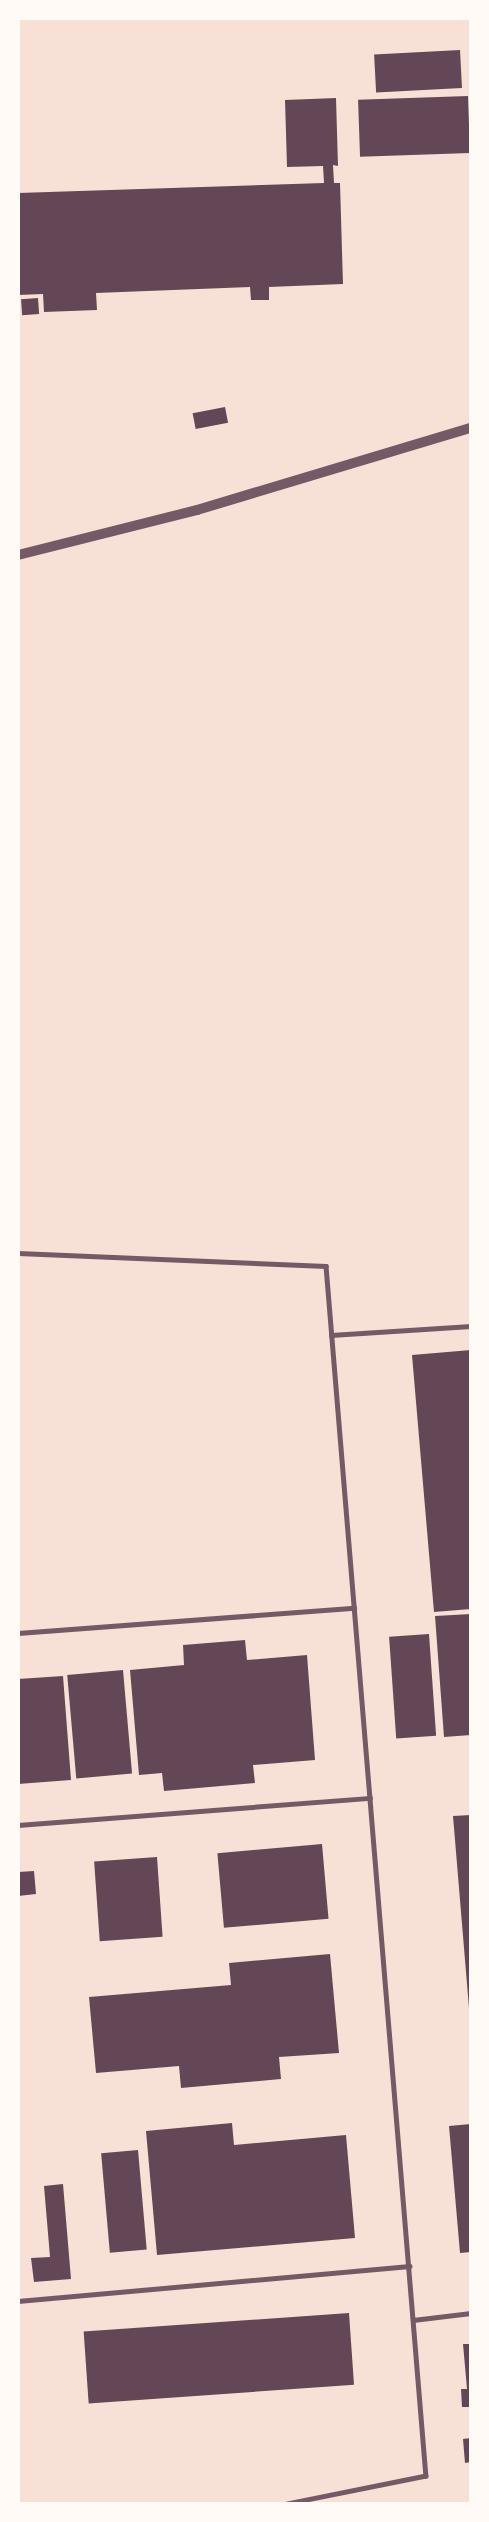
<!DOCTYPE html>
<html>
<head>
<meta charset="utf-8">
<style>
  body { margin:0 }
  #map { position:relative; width:489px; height:2522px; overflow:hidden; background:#f7e1d7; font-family:Poppins,sans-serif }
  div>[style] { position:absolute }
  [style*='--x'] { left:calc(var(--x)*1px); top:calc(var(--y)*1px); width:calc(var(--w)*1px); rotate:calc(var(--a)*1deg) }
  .building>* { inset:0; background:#644757; transform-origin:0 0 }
  .service>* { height:4.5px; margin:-2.25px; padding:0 2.25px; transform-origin:2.25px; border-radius:2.25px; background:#755966 }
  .tertiary>* { height:10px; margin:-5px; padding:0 5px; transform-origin:5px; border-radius:5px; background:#755966 }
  span { translate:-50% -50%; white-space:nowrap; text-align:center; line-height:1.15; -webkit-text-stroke:4.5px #fffaf5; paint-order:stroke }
  .frame { position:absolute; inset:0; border:20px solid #fffaf5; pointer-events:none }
</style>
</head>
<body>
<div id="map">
  <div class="building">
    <div style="left:460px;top:50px;width:38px;height:86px;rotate:87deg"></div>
    <div style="left:468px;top:96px;width:57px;height:110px;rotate:88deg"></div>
    <div style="clip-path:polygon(336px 98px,338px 166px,333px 165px,334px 183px,340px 183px,343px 284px,269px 287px,269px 300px,251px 300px,250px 287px,96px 293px,97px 310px,44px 312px,43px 294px,18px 295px,18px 193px,324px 183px,323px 166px,287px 167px,285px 100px)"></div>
    <div style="left:38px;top:298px;width:16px;height:17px;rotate:86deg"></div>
    <div style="left:225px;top:407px;width:16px;height:33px;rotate:79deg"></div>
    <div style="clip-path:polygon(471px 1350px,471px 1609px,434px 1612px,412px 1355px)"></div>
    <div style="clip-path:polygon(471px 1614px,471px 1735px,444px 1737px,435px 1616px)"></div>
    <div style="left:429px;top:1634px;width:102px;height:40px;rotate:86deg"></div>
    <div style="clip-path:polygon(245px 1640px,247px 1660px,307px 1655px,315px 1760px,253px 1765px,255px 1783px,164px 1791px,162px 1773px,139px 1775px,130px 1670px,184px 1665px,183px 1645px)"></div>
    <div style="left:123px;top:1670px;width:104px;height:56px;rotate:85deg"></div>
    <div style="clip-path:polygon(63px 1676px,71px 1780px,18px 1784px,18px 1679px)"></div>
    <div style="clip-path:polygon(471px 1815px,471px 2008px,469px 2008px,453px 1816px)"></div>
    <div style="left:322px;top:1844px;width:75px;height:105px;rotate:85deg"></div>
    <div style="left:157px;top:1857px;width:80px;height:63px;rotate:86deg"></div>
    <div style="clip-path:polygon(34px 1871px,36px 1894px,18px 1896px,18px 1872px)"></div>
    <div style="clip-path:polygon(330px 1954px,339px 2053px,279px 2057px,281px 2079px,181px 2088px,179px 2066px,96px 2073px,89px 1997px,231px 1985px,229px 1963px)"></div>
    <div style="clip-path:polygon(232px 2123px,234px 2145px,346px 2135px,355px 2238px,157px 2255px,146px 2131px)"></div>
    <div style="clip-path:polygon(471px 2124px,471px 2252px,460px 2253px,449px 2126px)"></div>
    <div style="left:138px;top:2150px;width:100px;height:37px;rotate:85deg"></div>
    <div style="clip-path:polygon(63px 2184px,71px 2279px,34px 2282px,31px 2258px,50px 2257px,44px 2186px)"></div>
    <div style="left:349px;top:2313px;width:72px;height:266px;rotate:86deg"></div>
    <div style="clip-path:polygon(463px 2344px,471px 2344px,471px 2415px,469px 2407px,462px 2407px,461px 2389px,467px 2389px)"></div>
    <div style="clip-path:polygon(471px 2438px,471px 2462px,465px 2463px,463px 2439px)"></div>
  </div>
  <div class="service">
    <div style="--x:18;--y:1253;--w:308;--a:2.4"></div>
    <div style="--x:326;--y:1266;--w:1214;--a:85.28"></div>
    <div style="--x:426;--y:2476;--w:142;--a:168.6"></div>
    <div style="--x:331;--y:1335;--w:140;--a:-3.7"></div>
    <div style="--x:18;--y:1633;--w:337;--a:-4.3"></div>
    <div style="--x:18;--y:1825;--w:353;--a:-4.4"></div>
    <div style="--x:18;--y:2301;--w:393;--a:-5.1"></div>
    <div style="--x:413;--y:2320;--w:58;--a:-6.9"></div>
  </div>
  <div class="tertiary">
    <div style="--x:18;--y:555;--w:185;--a:-14.1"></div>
    <div style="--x:197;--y:510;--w:286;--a:-16.7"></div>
  </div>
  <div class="frame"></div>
</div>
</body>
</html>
